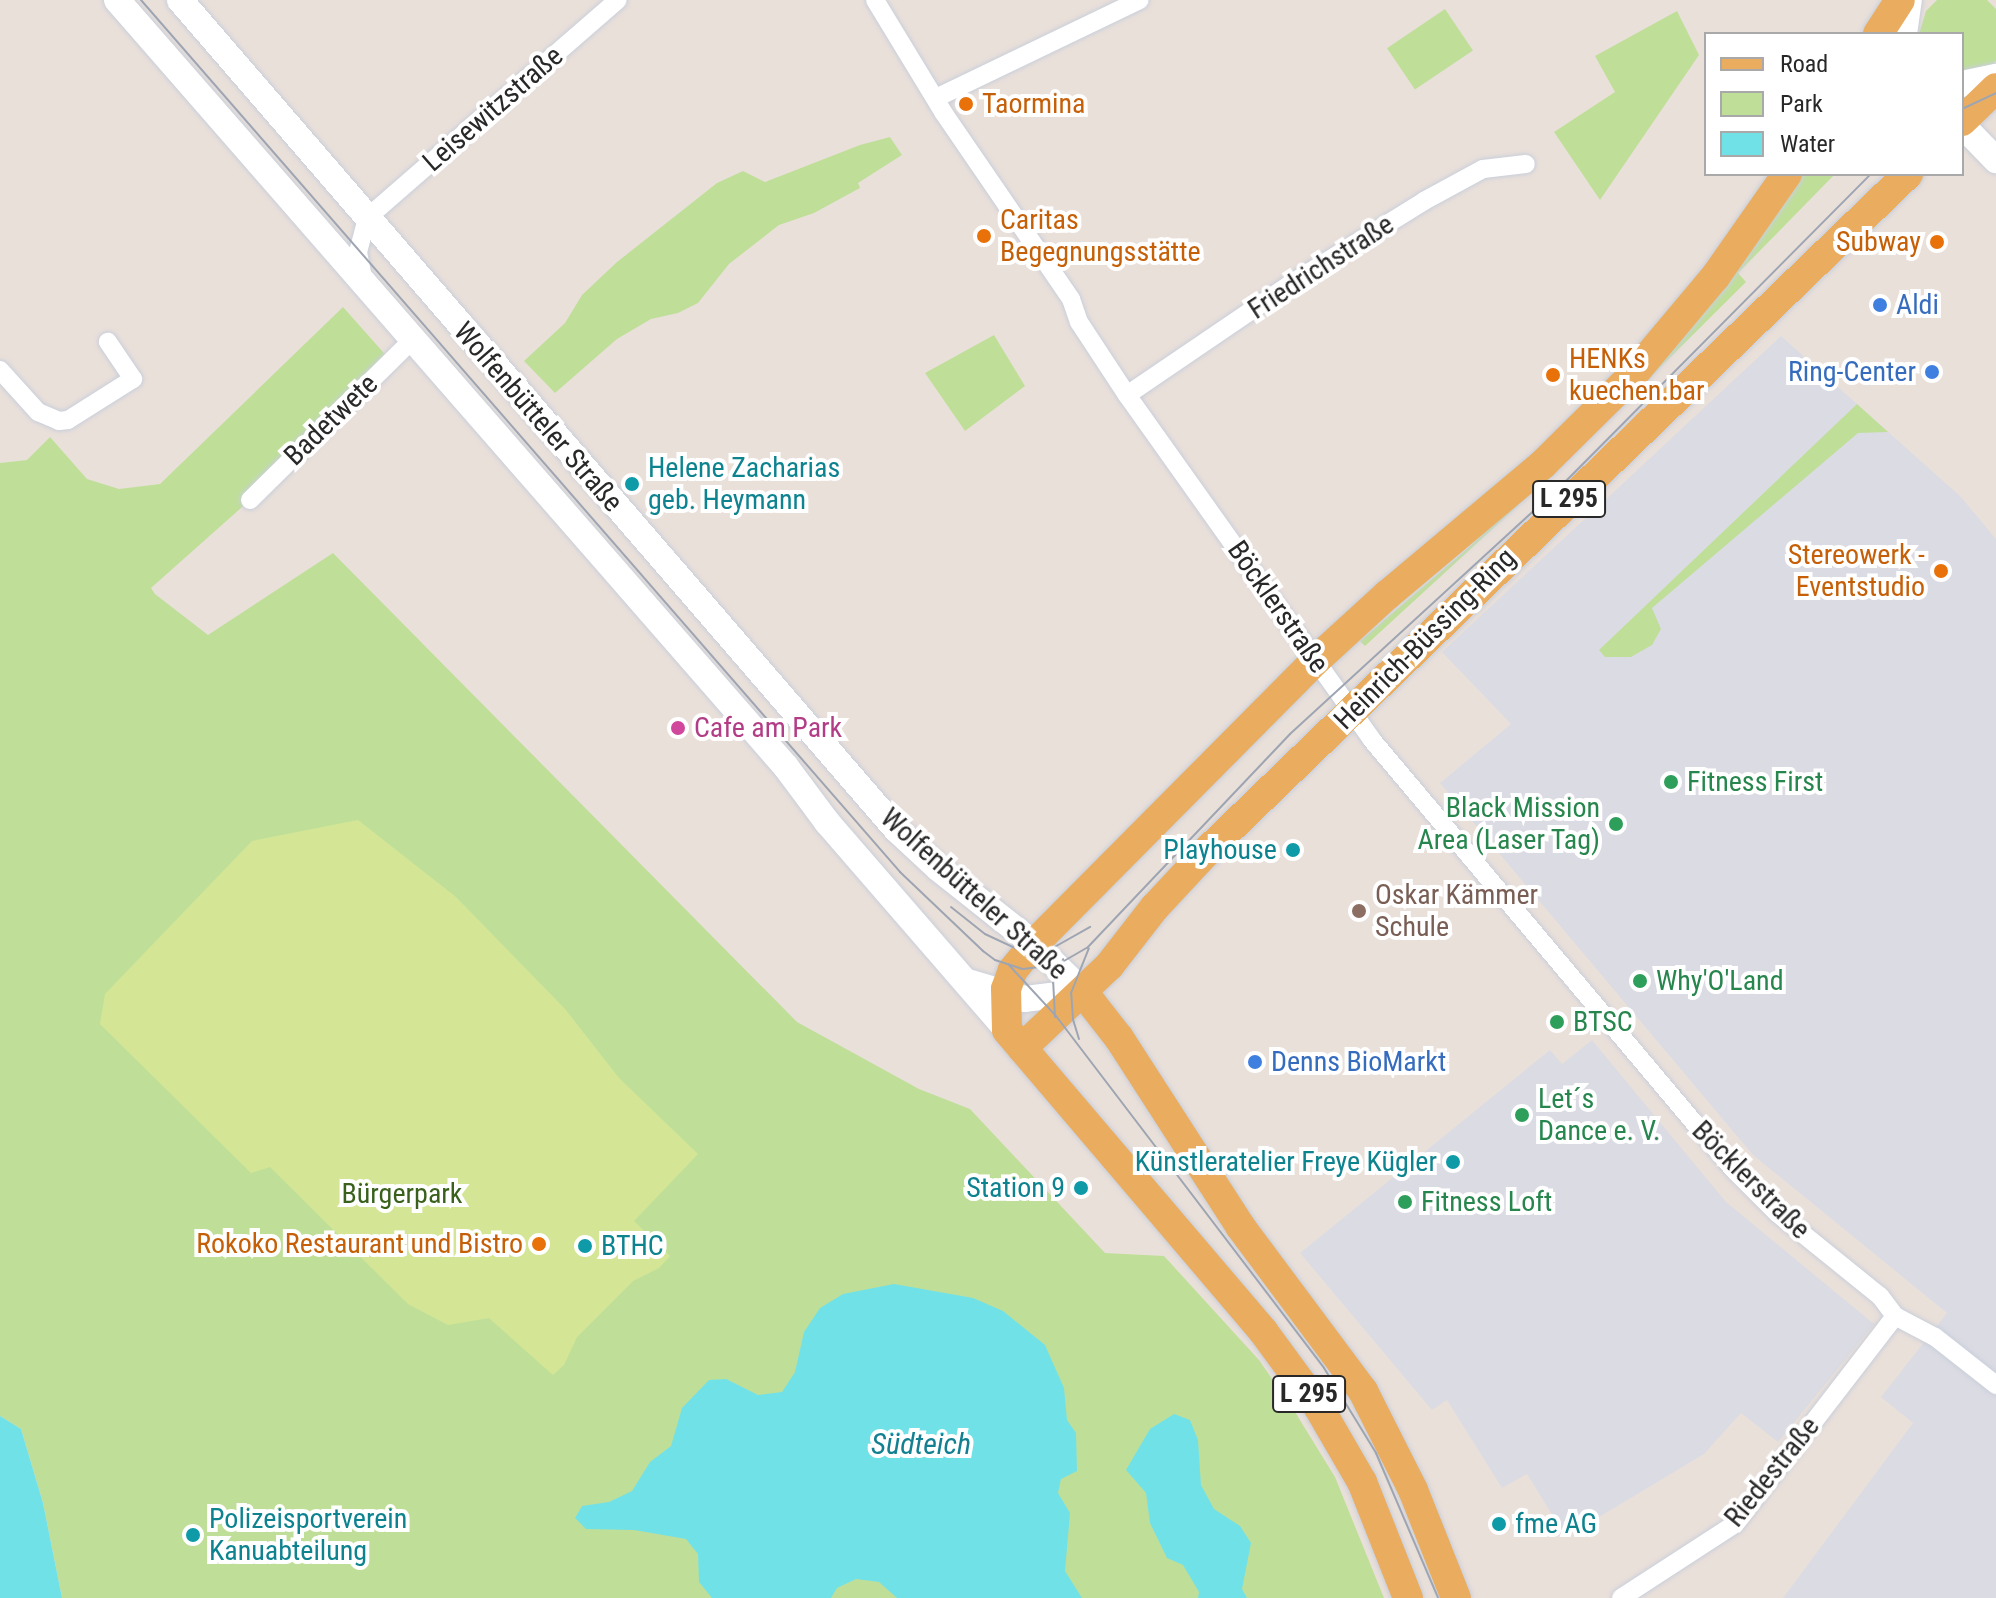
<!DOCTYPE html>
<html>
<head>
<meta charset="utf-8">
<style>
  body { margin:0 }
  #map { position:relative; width:1996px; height:1598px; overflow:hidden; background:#eae0da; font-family:"Roboto Condensed",sans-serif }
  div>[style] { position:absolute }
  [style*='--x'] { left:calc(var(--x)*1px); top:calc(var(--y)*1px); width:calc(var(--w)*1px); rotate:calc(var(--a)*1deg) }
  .industrial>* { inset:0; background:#dbdbe3 }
  .green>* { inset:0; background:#bfdf99; transform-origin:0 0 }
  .pitch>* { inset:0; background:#d4e695 }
  .water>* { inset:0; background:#71e1e8 }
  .roads { filter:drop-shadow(0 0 2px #c9cfda) drop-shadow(0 0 2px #c9cfda) }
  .minor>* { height:18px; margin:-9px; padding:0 9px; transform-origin:9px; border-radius:9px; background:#fff }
  .secondary>* { height:26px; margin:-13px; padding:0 13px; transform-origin:13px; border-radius:13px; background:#fff }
  .primary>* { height:30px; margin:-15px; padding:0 15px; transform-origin:15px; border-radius:15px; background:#eaad60 }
  .tram>* { height:2px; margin:-1px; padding:0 1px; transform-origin:1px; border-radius:1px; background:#9ea5b2 }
  .dots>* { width:22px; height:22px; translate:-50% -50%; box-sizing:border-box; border:4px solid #fff; border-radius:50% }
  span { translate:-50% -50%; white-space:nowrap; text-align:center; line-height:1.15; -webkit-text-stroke:8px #fff; paint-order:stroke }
  .shield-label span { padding:2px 6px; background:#fff; border:2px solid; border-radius:6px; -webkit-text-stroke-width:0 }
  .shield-label { font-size:26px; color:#282828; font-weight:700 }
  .food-label { font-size:28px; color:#c56008 }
  .left { translate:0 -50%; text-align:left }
  .right { translate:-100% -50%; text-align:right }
  .street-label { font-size:28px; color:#282828 }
  .shop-label { font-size:28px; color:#366cbe }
  .culture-label { font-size:28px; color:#0d838f }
  .hotel-label { font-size:28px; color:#b23c85 }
  .leisure-label { font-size:28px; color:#27864d }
  .education-label { font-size:28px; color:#785e54 }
  .park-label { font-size:28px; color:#39611c }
  .water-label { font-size:30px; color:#138091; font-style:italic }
  .legend { position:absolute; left:1704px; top:32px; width:260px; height:144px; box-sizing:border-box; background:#fff; border:2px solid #a9a9a9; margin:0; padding:10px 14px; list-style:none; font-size:24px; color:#282828 }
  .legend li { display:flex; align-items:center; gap:16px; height:40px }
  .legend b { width:40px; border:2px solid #a9a9a9 }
</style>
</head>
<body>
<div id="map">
  <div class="industrial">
    <div style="clip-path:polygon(1781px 336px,1961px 497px,1996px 539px,1996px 1598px,1783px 1598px,1913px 1423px,1881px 1397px,1947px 1313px,1753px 1155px,1440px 783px,1511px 724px,1442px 652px)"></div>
    <div style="clip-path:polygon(1592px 1040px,1726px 1202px,1874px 1324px,1778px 1442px,1741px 1413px,1704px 1454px,1566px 1537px,1527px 1474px,1502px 1488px,1447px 1400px,1432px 1410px,1300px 1253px,1550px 1050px,1562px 1064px)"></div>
  </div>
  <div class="green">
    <div style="clip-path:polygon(1937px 0,1987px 0,1996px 9px,1996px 61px,1991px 67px,1962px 78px,1962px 34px,1919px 34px,1926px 11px)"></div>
    <div style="left:1445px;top:9px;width:50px;height:70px;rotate:56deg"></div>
    <div style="clip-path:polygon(1677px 11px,1699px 55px,1600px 200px,1554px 132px,1615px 92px,1595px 56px)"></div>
    <div style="clip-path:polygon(890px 137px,902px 155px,858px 183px,860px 188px,814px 213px,779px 225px,729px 264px,698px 303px,678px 313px,651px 319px,617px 339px,555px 393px,524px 361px,565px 323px,582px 295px,617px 262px,717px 183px,743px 171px,765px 182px,860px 145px)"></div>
    <div style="clip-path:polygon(1798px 174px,1835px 174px,1738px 273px,1746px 282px,1562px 465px,1365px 646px,1360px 641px,1467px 549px,1562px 459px)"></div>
    <div style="clip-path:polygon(343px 307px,391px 361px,250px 500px,151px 588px,155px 594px,208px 635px,333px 553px,797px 1022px,919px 1089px,970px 1109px,1105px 1253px,1164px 1256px,1259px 1360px,1295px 1412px,1335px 1477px,1384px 1598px,62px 1598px,43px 1503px,21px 1429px,0 1416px,0 463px,27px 460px,50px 437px,87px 479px,119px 489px,160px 484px)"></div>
    <div style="clip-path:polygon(994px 335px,1025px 386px,965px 431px,925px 373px)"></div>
    <div style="clip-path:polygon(1857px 404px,1888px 432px,1858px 433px,1652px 608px,1661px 629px,1652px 645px,1631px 657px,1605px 657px,1599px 650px)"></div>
  </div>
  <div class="pitch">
    <div style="clip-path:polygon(358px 820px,456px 897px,565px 1009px,619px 1078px,698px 1154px,634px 1221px,670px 1256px,659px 1268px,633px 1281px,577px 1337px,564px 1365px,553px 1375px,489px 1318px,448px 1325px,408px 1304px,270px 1167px,251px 1173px,100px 1024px,105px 994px,252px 841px)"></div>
  </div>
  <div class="water">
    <div style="clip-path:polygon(894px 1284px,973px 1298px,1003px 1311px,1045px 1345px,1064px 1388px,1067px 1420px,1076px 1433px,1077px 1471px,1061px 1479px,1058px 1493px,1070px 1513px,1065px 1571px,1082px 1598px,897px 1598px,879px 1582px,856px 1579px,837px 1588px,831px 1598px,712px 1598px,699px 1582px,698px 1554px,686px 1539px,634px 1530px,586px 1529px,575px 1518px,582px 1506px,609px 1502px,632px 1491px,650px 1462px,671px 1446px,682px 1408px,709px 1380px,726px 1379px,758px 1395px,782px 1392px,795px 1372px,804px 1332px,820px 1308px,843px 1294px)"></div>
    <div style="clip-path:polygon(1174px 1414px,1190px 1420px,1198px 1440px,1201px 1485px,1214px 1509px,1240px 1526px,1251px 1543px,1242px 1589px,1247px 1598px,1198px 1598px,1199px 1592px,1183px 1565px,1167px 1558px,1150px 1523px,1146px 1493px,1126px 1470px,1150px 1429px)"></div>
    <div style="clip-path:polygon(0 1416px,21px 1429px,43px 1503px,62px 1598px,0 1598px)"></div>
  </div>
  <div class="roads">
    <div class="minor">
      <div style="--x:875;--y:0;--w:131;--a:58.7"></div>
      <div style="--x:943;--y:112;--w:227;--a:55.6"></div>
      <div style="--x:1071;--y:299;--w:24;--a:71"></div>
      <div style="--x:1079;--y:322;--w:87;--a:56.7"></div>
      <div style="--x:1127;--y:395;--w:423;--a:54.6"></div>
      <div style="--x:1372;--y:740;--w:562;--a:49.91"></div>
      <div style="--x:1734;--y:1170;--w:61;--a:45"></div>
      <div style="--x:1777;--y:1213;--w:132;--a:38.9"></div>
      <div style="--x:1880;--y:1296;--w:25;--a:53"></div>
      <div style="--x:1895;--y:1316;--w:45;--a:27.7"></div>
      <div style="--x:1935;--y:1337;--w:78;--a:38.2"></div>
      <div style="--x:936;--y:98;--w:226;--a:-25.7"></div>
      <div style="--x:363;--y:278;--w:26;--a:-101"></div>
      <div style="--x:358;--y:252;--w:35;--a:-75"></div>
      <div style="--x:367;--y:218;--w:332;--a:-41"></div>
      <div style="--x:0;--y:370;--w:57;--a:47.9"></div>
      <div style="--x:38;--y:412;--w:23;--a:23"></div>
      <div style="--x:59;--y:421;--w:9;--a:-6"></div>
      <div style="--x:68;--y:420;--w:77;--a:-32.2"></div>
      <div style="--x:133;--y:379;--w:45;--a:-124"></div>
      <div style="--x:1127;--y:395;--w:199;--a:-34.2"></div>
      <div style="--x:1292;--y:283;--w:155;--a:-31.8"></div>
      <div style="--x:1424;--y:201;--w:67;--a:-28.5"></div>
      <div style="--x:1483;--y:169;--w:43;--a:-6.6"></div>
      <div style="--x:250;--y:500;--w:229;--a:-44.6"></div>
      <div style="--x:1621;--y:1598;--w:136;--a:-33"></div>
      <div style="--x:1735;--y:1524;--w:262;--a:-52.4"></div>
    </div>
    <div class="secondary">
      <div style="--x:117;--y:0;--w:1018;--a:48.9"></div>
      <div style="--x:786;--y:767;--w:69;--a:53.3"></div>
      <div style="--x:827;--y:822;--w:275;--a:49.1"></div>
      <div style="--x:180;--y:0;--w:1095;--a:49.18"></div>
      <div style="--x:896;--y:829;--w:57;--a:42.9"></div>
      <div style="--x:938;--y:868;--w:122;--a:38.4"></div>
      <div style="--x:1034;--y:944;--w:69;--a:44.4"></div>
      <div style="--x:1083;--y:992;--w:58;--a:173.1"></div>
      <div style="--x:1025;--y:999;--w:59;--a:-163.4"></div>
      <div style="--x:1904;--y:34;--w:34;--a:-82"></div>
      <div style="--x:1962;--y:84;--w:35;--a:-12"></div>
      <div style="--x:1962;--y:125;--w:49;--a:45.8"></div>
    </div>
    <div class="primary">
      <div style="--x:1878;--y:34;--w:40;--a:-57.1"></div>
      <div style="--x:1962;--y:121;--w:47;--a:-44.1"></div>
      <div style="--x:1083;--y:992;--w:58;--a:52"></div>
      <div style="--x:1119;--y:1038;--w:224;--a:57.2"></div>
      <div style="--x:1240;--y:1226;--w:206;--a:53.3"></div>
      <div style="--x:1363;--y:1391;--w:111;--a:63.2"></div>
      <div style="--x:1413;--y:1490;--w:116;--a:68.3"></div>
      <div style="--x:1022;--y:1048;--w:120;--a:-43.3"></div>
      <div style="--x:1109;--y:966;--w:75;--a:-52.1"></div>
      <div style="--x:1155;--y:907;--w:79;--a:-47"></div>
      <div style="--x:1209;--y:849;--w:972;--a:-44"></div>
      <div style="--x:1408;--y:1598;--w:125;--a:-111.6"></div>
      <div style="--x:1362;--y:1482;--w:88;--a:-120.1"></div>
      <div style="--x:1318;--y:1406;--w:93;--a:-126.3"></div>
      <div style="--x:1263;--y:1331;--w:395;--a:-130.4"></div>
      <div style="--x:1007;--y:1030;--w:41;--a:-91.4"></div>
      <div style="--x:1006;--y:989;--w:20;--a:-70"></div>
      <div style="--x:1013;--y:970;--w:33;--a:-51"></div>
      <div style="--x:1034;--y:944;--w:400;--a:-45.2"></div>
      <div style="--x:1316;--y:660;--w:96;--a:-42.5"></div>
      <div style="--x:1387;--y:595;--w:204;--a:-40"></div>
      <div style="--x:1543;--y:464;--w:124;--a:-44.7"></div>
      <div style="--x:1631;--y:377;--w:131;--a:-50"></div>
      <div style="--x:1715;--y:277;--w:126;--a:-55"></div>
    </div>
  </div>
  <div class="tram">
    <div style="--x:141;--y:0;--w:1156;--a:48.96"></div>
    <div style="--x:900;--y:872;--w:115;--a:43.6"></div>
    <div style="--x:983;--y:951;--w:15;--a:37"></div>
    <div style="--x:995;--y:960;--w:29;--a:18"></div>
    <div style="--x:1023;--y:969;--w:34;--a:-7"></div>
    <div style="--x:1057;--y:965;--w:34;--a:-30"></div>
    <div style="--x:1087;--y:948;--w:295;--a:-46.5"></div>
    <div style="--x:1290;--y:734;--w:372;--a:-42.5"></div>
    <div style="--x:1564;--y:483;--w:436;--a:-45.2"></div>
    <div style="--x:1962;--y:109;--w:38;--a:-25"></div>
    <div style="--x:951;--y:907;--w:43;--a:38.5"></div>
    <div style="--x:985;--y:934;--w:38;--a:25"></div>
    <div style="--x:1019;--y:950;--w:32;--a:-2"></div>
    <div style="--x:1051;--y:949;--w:45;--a:-29.4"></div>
    <div style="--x:1008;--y:964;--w:71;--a:47.3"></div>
    <div style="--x:1056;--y:1016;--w:442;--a:52.7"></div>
    <div style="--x:1324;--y:1368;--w:100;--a:58.5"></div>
    <div style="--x:1376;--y:1453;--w:158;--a:66.8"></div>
    <div style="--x:1055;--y:1017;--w:34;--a:-93"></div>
    <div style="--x:1053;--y:983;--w:26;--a:-67"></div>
    <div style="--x:1079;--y:1039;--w:21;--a:-107"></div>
    <div style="--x:1073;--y:1019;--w:26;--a:-94"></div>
    <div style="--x:1071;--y:993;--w:48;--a:-68.2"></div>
  </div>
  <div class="dots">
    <div style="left:966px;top:104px;background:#e8710a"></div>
    <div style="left:984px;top:236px;background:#e8710a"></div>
    <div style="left:1937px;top:242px;background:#e8710a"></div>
    <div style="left:1880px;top:305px;background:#3f7fe0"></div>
    <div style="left:1932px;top:372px;background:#3f7fe0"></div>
    <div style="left:1553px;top:375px;background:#e8710a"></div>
    <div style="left:632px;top:484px;background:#0f9aa8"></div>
    <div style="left:1941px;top:571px;background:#e8710a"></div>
    <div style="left:678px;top:728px;background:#d1479c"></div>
    <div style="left:1671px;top:782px;background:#2e9e5b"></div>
    <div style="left:1616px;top:824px;background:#2e9e5b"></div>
    <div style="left:1293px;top:850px;background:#0f9aa8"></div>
    <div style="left:1359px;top:911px;background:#8d6e63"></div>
    <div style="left:1640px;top:981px;background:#2e9e5b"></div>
    <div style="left:1557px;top:1022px;background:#2e9e5b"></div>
    <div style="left:1255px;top:1062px;background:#3f7fe0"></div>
    <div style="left:1522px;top:1115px;background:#2e9e5b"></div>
    <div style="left:1453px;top:1162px;background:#0f9aa8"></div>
    <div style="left:1081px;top:1188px;background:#0f9aa8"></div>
    <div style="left:1405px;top:1202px;background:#2e9e5b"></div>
    <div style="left:539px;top:1244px;background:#e8710a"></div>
    <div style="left:585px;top:1246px;background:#0f9aa8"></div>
    <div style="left:1499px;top:1524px;background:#0f9aa8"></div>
    <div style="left:193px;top:1535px;background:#0f9aa8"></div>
  </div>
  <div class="shield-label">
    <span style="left:1569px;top:499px">L 295</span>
    <span style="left:1309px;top:1394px">L 295</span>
  </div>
  <div class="food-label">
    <span class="left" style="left:982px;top:104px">Taormina</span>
    <span class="left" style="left:1000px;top:236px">Caritas<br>Begegnungsstätte</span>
    <span class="right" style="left:1921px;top:242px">Subway</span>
    <span class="left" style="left:1569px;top:375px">HENKs<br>kuechen.bar</span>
    <span class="right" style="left:1925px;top:571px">Stereowerk -<br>Eventstudio</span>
    <span class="right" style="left:523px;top:1244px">Rokoko Restaurant und Bistro</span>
  </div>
  <div class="street-label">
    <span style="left:493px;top:109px;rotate:-41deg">Leisewitzstraße</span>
    <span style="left:1321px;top:267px;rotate:-33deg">Friedrichstraße</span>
    <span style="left:538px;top:417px;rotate:49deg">Wolfenbütteler Straße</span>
    <span style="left:331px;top:420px;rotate:-44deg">Badetwete</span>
    <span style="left:1278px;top:607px;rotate:55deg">Böcklerstraße</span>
    <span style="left:1425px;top:639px;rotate:-45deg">Heinrich-Büssing-Ring</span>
    <span style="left:974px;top:894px;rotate:42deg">Wolfenbütteler Straße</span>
    <span style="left:1751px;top:1180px;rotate:45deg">Böcklerstraße</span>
    <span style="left:1772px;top:1472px;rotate:-51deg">Riedestraße</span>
  </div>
  <div class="shop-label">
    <span class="left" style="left:1896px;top:305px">Aldi</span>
    <span class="right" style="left:1916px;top:372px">Ring-Center</span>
    <span class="left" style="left:1271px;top:1062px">Denns BioMarkt</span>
  </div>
  <div class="culture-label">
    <span class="left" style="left:648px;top:484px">Helene Zacharias<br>geb. Heymann</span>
    <span class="right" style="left:1277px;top:850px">Playhouse</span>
    <span class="right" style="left:1437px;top:1162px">Künstleratelier Freye Kügler</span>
    <span class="right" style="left:1065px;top:1188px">Station 9</span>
    <span class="left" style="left:601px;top:1246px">BTHC</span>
    <span class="left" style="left:209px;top:1535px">Polizeisportverein<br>Kanuabteilung</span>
    <span class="left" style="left:1515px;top:1524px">fme AG</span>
  </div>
  <div class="hotel-label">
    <span class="left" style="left:694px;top:728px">Cafe am Park</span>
  </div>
  <div class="leisure-label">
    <span class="left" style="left:1687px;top:782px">Fitness First</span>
    <span class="right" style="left:1600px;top:824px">Black Mission<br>Area (Laser Tag)</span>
    <span class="left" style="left:1656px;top:981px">Why'O'Land</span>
    <span class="left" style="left:1573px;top:1022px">BTSC</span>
    <span class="left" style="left:1538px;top:1115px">Let´s<br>Dance e. V.</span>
    <span class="left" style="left:1421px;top:1202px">Fitness Loft</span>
  </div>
  <div class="education-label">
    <span class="left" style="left:1375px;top:911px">Oskar Kämmer<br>Schule</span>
  </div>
  <div class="park-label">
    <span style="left:402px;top:1194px">Bürgerpark</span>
  </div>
  <div class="water-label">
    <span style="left:921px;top:1444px">Südteich</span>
  </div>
  <ul class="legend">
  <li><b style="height:10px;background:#eaad60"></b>Road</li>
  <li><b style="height:22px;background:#bfdf99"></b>Park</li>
  <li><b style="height:22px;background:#71e1e8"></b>Water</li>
  </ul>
</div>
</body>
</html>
